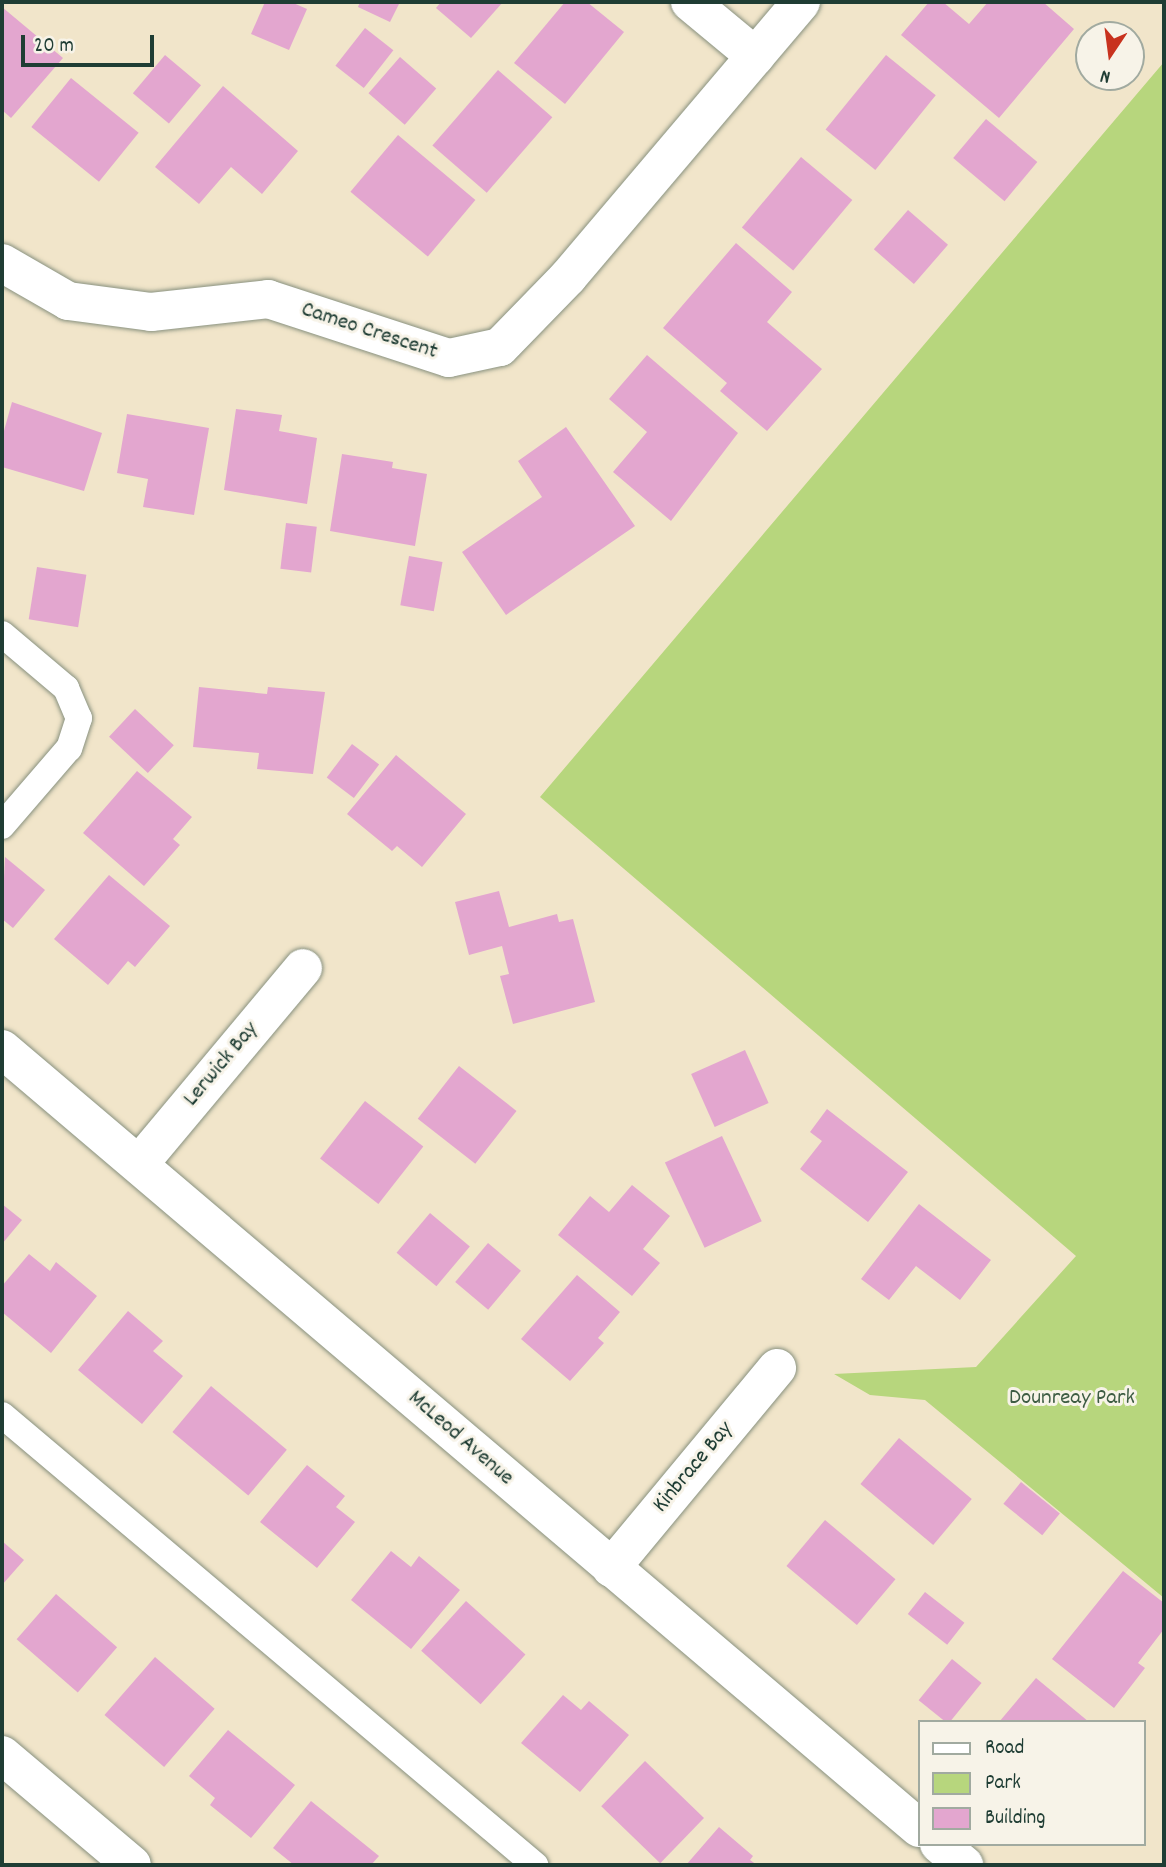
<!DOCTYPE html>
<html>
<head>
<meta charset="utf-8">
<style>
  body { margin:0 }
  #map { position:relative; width:1166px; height:1867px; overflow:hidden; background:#f1e5ca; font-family:Dekko,sans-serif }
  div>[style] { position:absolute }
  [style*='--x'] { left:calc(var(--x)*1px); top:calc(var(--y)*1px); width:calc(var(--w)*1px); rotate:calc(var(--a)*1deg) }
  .green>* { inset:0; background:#b7d67d }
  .building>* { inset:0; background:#e3a6cf; transform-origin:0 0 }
  .roads { filter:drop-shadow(0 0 2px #88917f) drop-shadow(0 0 2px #88917f) }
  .service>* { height:26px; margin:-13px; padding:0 13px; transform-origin:13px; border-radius:13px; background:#fff }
  .minor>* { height:38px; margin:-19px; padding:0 19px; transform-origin:19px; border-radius:19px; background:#fff }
  .tertiary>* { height:38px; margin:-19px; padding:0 19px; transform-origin:19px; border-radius:19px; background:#fff }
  span { translate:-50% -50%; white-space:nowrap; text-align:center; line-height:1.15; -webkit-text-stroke:6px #f7f3e8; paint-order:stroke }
  .street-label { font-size:23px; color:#1f3d34 }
  .park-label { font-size:23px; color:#3d5c43 }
  .frame { position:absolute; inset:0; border:4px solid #1f3d34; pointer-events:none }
  .legend { position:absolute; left:918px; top:1720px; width:228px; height:126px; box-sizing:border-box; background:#f7f3e8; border:2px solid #a1aaa0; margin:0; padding:9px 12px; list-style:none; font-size:21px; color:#1f3d34 }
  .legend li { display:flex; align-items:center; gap:14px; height:35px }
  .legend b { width:35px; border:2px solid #a1aaa0 }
  .north { position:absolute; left:1075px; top:21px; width:70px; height:70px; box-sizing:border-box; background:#f7f3e8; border:2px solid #a1aaa0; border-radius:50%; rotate:193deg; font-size:19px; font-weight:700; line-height:28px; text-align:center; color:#1f3d34 }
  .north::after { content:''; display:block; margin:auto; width:24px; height:32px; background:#c8321e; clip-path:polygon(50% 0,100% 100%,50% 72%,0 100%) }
  .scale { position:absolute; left:21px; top:35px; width:133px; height:32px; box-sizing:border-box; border:4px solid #1f3d34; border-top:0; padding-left:9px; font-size:21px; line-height:24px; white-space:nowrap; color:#1f3d34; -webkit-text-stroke:5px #f7f3e8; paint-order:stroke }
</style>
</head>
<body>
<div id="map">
  <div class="green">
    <div style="clip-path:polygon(1164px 62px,1164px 1598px,925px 1400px,870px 1395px,834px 1374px,976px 1367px,1076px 1256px,540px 797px)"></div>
  </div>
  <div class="building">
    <div style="clip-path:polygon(265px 2px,291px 2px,307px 9px,289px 50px,251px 34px)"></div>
    <div style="clip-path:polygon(360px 2px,400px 2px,390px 22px,358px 7px)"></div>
    <div style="clip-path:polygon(441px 2px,503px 2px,471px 38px,436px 8px)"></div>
    <div style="clip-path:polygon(565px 2px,587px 2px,624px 32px,565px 104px,514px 63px)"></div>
    <div style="clip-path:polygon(929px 2px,943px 2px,969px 24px,988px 2px,1043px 2px,1074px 29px,999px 118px,901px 35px)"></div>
    <div style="clip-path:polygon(2px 7px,63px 58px,11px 118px,2px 110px)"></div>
    <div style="left:365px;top:28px;width:36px;height:48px;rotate:38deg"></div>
    <div style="left:165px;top:55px;width:47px;height:50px;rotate:40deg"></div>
    <div style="left:886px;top:55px;width:64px;height:96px;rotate:39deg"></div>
    <div style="left:400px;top:57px;width:48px;height:48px;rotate:41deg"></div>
    <div style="left:498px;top:70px;width:72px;height:100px;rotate:41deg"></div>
    <div style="left:71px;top:78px;width:87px;height:63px;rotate:39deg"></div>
    <div style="clip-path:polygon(223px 86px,298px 151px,262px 194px,231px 167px,199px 204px,155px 167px)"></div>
    <div style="left:986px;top:119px;width:67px;height:51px;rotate:40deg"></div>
    <div style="left:398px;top:135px;width:101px;height:74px;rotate:40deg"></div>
    <div style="left:801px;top:157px;width:67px;height:92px;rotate:40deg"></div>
    <div style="left:908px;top:210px;width:53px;height:52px;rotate:41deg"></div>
    <div style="clip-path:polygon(736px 243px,792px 292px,767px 322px,822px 369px,767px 431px,720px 391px,727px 383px,663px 328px)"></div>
    <div style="clip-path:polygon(647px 355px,738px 433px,671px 521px,613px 472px,647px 432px,609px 399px)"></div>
    <div style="clip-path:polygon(12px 402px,102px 433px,84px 491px,2px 467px,2px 438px)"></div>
    <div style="clip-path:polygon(236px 409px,282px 415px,279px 431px,317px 438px,307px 504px,224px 490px)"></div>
    <div style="clip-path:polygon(127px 414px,209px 428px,194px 515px,143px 507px,148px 479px,117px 473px)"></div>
    <div style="clip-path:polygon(566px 427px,635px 526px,506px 615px,462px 552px,542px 497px,518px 461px)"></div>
    <div style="clip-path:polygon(342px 454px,393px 462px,392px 468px,427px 474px,415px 546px,330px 531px)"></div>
    <div style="left:286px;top:523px;width:31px;height:46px;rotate:7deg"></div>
    <div style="left:409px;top:556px;width:34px;height:50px;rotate:10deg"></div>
    <div style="left:37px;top:567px;width:50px;height:53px;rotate:9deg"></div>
    <div style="clip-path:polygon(199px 687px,267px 694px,268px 687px,325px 692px,313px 774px,257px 769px,259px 753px,193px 747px)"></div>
    <div style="left:135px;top:709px;width:53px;height:38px;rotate:43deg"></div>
    <div style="left:352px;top:744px;width:34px;height:42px;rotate:37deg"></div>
    <div style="clip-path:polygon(396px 755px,466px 814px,422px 867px,397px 846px,392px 851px,347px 814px)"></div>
    <div style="clip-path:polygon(137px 771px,192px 817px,173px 839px,180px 845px,144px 886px,83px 833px)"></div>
    <div style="clip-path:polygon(5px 857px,45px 890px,13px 928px,2px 919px)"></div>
    <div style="clip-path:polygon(109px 875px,170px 926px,135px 967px,128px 961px,108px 985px,54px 939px)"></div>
    <div style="clip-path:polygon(499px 891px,509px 927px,557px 914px,559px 922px,573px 919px,595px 1002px,513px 1024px,500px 976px,509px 974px,502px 946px,469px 955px,455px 902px)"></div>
    <div style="left:745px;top:1050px;width:58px;height:59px;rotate:66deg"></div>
    <div style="left:459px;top:1066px;width:73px;height:67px;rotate:38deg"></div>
    <div style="left:365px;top:1101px;width:74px;height:73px;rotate:38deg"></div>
    <div style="clip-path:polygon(827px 1109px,908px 1172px,868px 1222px,800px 1169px,822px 1141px,810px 1132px)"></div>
    <div style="left:722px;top:1136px;width:94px;height:63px;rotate:65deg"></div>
    <div style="clip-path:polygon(632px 1185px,670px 1216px,643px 1249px,660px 1263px,632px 1296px,558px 1235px,590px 1196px,609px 1212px)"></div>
    <div style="clip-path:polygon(2px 1204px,22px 1220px,2px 1244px)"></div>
    <div style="clip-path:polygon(919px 1204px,991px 1260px,960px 1300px,916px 1266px,889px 1300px,861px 1279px)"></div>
    <div style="left:430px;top:1213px;width:52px;height:52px;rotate:40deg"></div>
    <div style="left:488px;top:1243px;width:43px;height:51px;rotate:40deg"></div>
    <div style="clip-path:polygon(29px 1254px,50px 1271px,56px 1262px,97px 1296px,51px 1353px,2px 1312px,2px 1286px)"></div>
    <div style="clip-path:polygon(577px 1275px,620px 1312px,598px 1338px,604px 1343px,570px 1381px,521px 1339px)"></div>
    <div style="clip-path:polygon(128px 1311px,163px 1341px,153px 1351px,183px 1376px,142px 1424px,78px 1370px)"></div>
    <div style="left:211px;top:1386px;width:99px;height:60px;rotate:40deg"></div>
    <div style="left:899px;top:1438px;width:95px;height:60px;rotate:40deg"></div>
    <div style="clip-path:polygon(307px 1465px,345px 1496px,336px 1507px,355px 1522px,317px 1568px,260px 1522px)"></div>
    <div style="left:1021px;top:1482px;width:50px;height:28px;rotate:39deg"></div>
    <div style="left:825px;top:1520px;width:92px;height:60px;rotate:40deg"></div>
    <div style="clip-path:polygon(2px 1541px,24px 1560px,2px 1585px)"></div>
    <div style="clip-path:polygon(391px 1551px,411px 1567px,419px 1556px,460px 1590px,411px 1649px,351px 1600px)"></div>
    <div style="clip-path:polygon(1123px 1571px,1164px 1603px,1164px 1629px,1138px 1663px,1145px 1668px,1114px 1708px,1052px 1659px)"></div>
    <div style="left:925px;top:1592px;width:50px;height:28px;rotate:38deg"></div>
    <div style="left:56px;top:1594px;width:81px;height:60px;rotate:41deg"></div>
    <div style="left:466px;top:1601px;width:80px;height:67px;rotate:42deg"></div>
    <div style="left:155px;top:1657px;width:79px;height:77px;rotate:41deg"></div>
    <div style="left:952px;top:1659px;width:38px;height:53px;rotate:39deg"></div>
    <div style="clip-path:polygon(1036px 1678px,1089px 1722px,999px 1722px)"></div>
    <div style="clip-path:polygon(563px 1695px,581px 1710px,589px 1701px,629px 1735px,580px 1792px,521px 1743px)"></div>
    <div style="clip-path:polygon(228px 1730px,295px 1785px,251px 1838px,210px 1805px,215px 1798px,189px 1776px)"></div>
    <div style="left:645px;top:1761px;width:82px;height:63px;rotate:44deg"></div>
    <div style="clip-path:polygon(311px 1801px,379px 1856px,371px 1865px,294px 1865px,273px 1848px)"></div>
    <div style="clip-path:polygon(719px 1827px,753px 1856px,750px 1860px,757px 1865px,686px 1865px)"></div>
  </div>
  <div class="roads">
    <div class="service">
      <div style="--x:2;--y:634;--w:84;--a:40.2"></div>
      <div style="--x:66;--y:688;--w:33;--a:67"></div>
      <div style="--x:79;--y:718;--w:32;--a:108"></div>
      <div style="--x:69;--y:748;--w:103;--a:130.7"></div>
      <div style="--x:2;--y:1415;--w:698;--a:40.17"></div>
    </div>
    <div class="minor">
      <div style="--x:690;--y:2;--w:85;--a:39.7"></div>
      <div style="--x:2;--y:263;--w:76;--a:29.9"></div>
      <div style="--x:68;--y:301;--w:84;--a:7.5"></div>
      <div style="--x:151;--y:312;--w:118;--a:-6.3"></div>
      <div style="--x:268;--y:299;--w:190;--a:18.1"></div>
      <div style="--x:449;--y:358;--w:52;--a:-12.2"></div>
      <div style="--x:500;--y:347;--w:98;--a:-45.8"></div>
      <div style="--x:568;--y:277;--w:360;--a:-49.7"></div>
      <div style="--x:140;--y:1163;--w:254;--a:-50.1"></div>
      <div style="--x:611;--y:1568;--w:260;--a:-50.3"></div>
      <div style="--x:2;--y:1755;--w:170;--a:40.2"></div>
    </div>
    <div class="tertiary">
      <div style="--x:2;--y:1049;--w:1203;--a:40.35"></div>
      <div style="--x:939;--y:1844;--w:33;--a:40"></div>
    </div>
  </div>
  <div class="street-label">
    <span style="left:369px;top:332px;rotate:18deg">Cameo Crescent</span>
    <span style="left:222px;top:1065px;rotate:-50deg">Lerwick Bay</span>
    <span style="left:460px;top:1439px;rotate:41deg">McLeod Avenue</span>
    <span style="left:694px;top:1468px;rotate:-50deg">Kinbrace Bay</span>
  </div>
  <div class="park-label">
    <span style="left:1072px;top:1399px">Dounreay Park</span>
  </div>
  <div class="frame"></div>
  <ul class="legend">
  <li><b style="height:9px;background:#fff"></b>Road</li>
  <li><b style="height:19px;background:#b7d67d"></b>Park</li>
  <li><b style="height:19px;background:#e3a6cf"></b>Building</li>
  </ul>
  <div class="north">N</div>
  <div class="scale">20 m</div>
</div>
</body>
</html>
